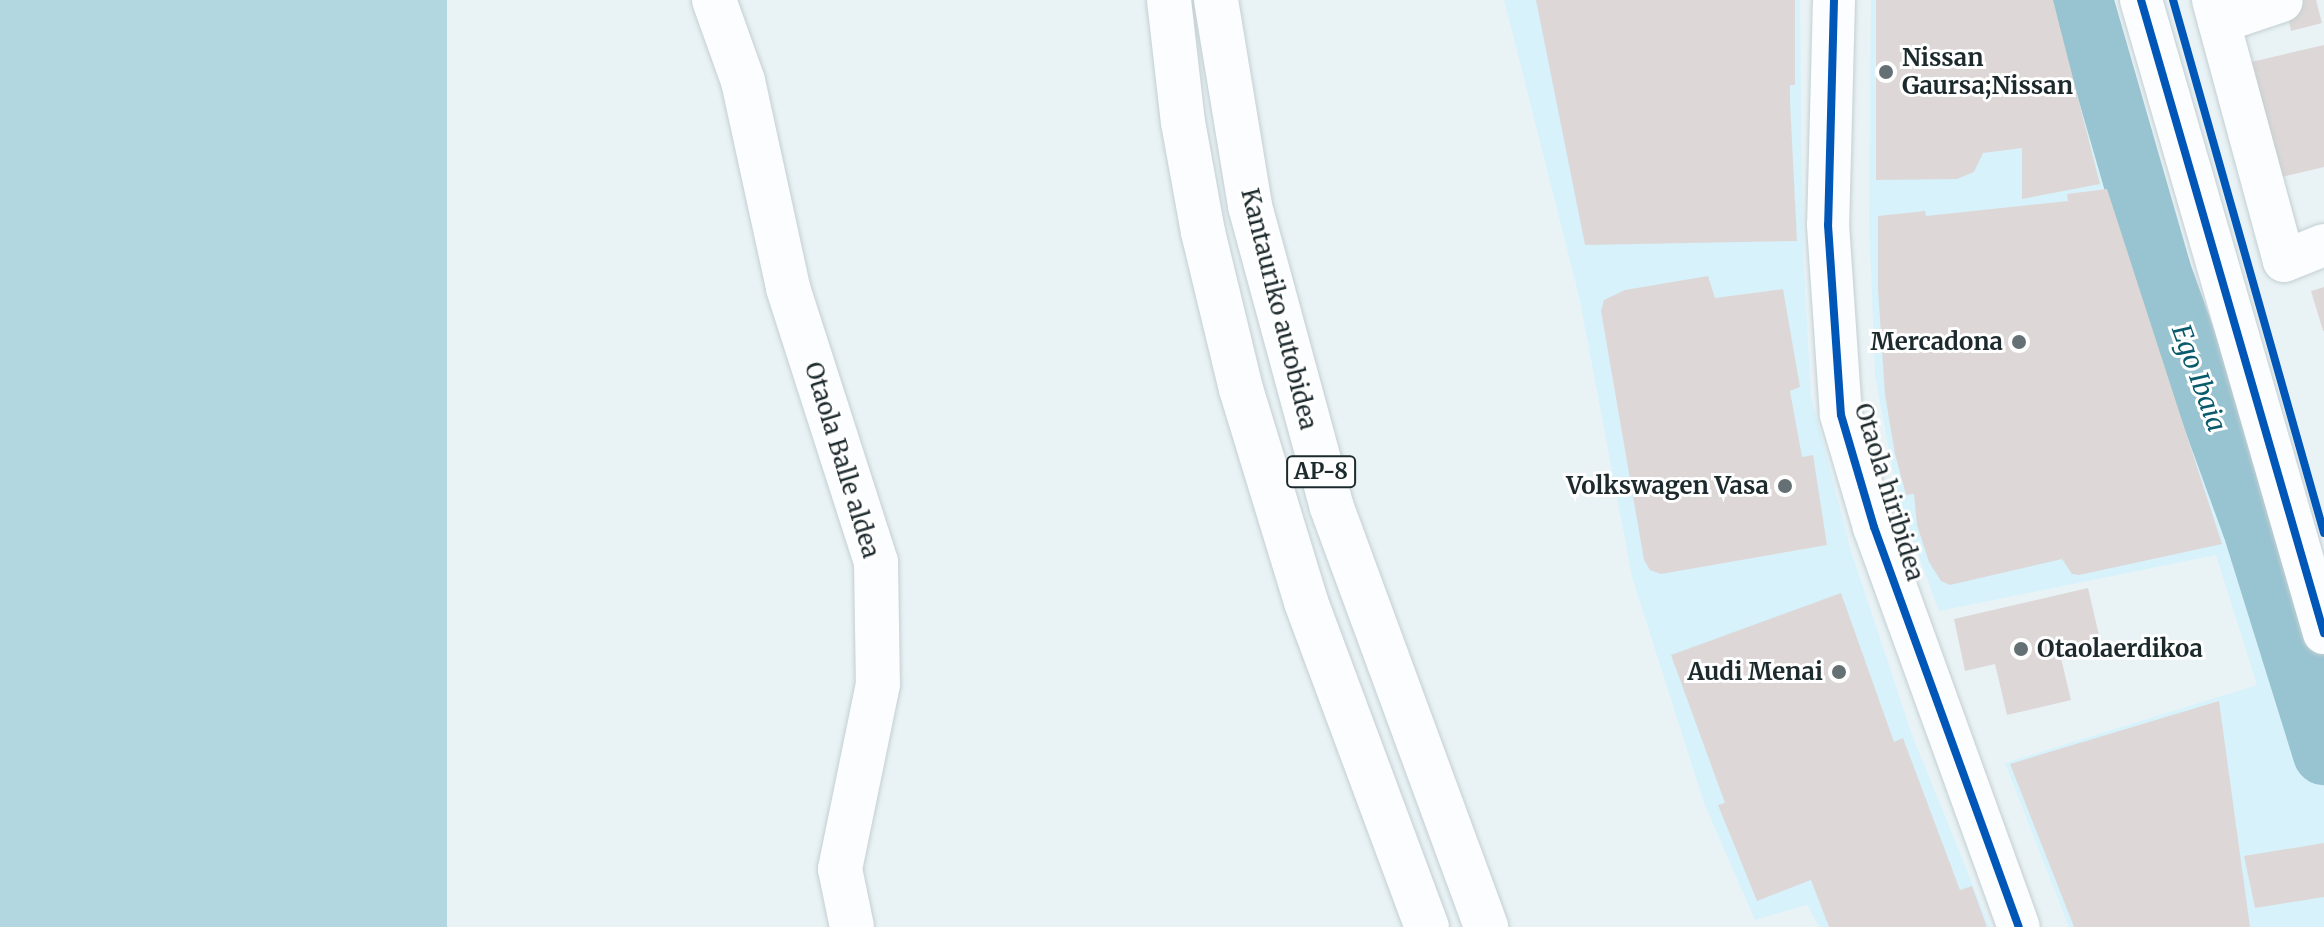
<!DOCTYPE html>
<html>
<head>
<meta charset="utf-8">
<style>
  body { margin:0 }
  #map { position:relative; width:2324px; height:927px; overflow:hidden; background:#e9f3f6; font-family:Merriweather,serif }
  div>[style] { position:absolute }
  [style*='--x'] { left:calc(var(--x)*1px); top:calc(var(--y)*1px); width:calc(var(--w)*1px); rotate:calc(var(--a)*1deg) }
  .built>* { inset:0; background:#d7f2fb }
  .forest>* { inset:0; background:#b3d7e1; transform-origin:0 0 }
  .river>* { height:62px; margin:-31px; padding:0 31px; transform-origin:31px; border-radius:31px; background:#98c3d0 }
  .building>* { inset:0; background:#ddd8d7 }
  .roads { filter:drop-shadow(0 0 2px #c4cfd2) drop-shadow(0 0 2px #c4cfd2) }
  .minor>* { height:42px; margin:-21px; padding:0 21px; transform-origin:21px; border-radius:21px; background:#fcfdfe }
  .major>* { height:44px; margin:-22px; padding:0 22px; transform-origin:22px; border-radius:22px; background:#fcfdfe }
  .highway>* { height:44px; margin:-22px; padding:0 22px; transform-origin:22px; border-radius:22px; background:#fcfdfe }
  .cycleway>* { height:8px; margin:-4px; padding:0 4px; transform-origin:4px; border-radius:4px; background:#0057b8 }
  .dots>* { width:22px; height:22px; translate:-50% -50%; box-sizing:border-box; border:4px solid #fff; border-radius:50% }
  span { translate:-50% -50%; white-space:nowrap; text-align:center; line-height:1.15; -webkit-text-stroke:6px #fff; paint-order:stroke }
  .shield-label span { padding:2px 6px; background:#fff; border:2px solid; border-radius:6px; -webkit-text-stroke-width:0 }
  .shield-label { font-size:22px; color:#1d2a2d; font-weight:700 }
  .poi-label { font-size:24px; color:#1d2a2d; font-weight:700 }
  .left { translate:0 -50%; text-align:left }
  .right { translate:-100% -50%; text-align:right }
  .street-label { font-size:24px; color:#1d2a2d }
  .water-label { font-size:26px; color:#095b6c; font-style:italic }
</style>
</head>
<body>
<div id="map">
  <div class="built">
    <div style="clip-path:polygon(1504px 0,1800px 0,1803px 251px,1811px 397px,1851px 551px,1912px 735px,1990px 927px,1819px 927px,1807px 905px,1755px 920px,1704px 803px,1632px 577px,1579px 296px)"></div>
    <div style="clip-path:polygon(1871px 0,2059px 0,2115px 189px,2234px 549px,2264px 654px,2283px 661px,2324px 784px,2324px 927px,2069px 927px,2005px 763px,2257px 685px,2216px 555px,1939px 611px,1898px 499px,1875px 375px,1869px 219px)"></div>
  </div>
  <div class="forest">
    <div style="left:0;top:0;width:447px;height:927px"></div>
  </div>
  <div class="river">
    <div style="--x:2082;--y:0;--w:282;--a:73.9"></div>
    <div style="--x:2160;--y:271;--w:271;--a:70"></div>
    <div style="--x:2253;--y:526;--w:239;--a:72.7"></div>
  </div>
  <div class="building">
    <div style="clip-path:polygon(1536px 0,1795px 0,1795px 85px,1790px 85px,1790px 101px,1797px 241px,1585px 245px)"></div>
    <div style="clip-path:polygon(1876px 0,2053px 0,2100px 184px,2022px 199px,2022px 148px,1983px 153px,1974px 172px,1957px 179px,1876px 180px)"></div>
    <div style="clip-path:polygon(2284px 0,2316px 0,2322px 23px,2291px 31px)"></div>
    <div style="clip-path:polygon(2324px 45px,2324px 167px,2278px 178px,2251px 62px)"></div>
    <div style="clip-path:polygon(2107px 189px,2222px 544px,2079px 575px,2072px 574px,2062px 559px,1950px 585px,1941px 581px,1929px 562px,1917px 525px,1914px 494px,1906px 495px,1895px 454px,1885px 395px,1878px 289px,1878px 216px,1925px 211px,1926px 216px,2068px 201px,2067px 194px)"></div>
    <div style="clip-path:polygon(1708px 276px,1715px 298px,1783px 289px,1800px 387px,1790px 391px,1802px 457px,1813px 455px,1827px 545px,1661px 574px,1650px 570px,1644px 560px,1601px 311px,1604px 300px,1625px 290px)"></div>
    <div style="clip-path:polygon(2324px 287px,2324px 331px,2323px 331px,2311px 291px)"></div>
    <div style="clip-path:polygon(2088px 588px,2101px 644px,2060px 654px,2071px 700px,2007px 715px,1995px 664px,1965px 671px,1954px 619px)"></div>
    <div style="clip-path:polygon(1841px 593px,1894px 742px,1903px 738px,1960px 890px,1972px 886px,1987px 927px,1829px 927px,1811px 880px,1757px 901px,1718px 805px,1725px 803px,1671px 655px)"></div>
    <div style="clip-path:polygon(2219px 701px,2250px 927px,2074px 927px,2010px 764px)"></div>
    <div style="clip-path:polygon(2324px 843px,2324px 897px,2255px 908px,2244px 856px)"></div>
  </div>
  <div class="roads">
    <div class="minor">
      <div style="--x:1834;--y:0;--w:225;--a:91.5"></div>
      <div style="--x:1828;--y:225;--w:190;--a:86.1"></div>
      <div style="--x:1841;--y:415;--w:117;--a:73.6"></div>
      <div style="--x:1874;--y:527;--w:425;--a:70.1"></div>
      <div style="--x:2141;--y:0;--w:659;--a:73.88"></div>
      <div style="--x:2213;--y:0;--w:270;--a:74.8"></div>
      <div style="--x:2284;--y:261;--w:43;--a:-21.8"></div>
      <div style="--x:2219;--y:22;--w:66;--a:-18.4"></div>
    </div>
    <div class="major">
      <div style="--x:714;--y:0;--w:86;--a:70.3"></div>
      <div style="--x:743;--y:81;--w:212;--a:77.7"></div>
      <div style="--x:788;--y:288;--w:288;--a:72.2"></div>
      <div style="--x:876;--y:562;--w:122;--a:89.1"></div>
      <div style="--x:878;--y:684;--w:189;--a:101.6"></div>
      <div style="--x:840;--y:869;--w:59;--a:78.3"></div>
    </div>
    <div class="highway">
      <div style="--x:1169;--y:0;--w:123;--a:83.5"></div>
      <div style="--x:1183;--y:122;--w:112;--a:79.7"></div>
      <div style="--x:1203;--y:232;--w:162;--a:76.4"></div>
      <div style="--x:1241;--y:389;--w:223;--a:73"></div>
      <div style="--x:1306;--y:602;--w:347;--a:69.6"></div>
      <div style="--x:1216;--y:0;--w:209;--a:80.6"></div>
      <div style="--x:1250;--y:206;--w:310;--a:74.8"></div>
      <div style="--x:1331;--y:505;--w:450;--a:69.8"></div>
    </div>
  </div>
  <div class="cycleway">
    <div style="--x:1834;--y:0;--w:225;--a:91.5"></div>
    <div style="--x:1828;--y:225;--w:190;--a:86.1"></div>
    <div style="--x:1841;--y:415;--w:117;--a:73.6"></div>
    <div style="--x:1874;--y:527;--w:425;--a:70.1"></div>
    <div style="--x:2141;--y:0;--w:659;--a:73.88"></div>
    <div style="--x:2173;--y:0;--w:554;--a:74.18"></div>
  </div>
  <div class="dots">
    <div style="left:1886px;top:72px;background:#647073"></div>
    <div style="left:2019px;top:342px;background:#647073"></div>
    <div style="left:1785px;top:486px;background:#647073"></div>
    <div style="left:2021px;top:649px;background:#647073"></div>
    <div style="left:1839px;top:672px;background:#647073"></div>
  </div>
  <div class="shield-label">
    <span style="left:1321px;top:472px">AP-8</span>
  </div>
  <div class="poi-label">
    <span class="left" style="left:1902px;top:72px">Nissan<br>Gaursa;Nissan</span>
    <span class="right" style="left:2003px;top:342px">Mercadona</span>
    <span class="right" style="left:1769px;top:486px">Volkswagen Vasa</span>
    <span class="left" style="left:2037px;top:649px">Otaolaerdikoa</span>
    <span class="right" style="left:1823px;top:672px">Audi Menai</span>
  </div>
  <div class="street-label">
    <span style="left:1279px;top:309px;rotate:76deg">Kantauriko autobidea</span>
    <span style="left:842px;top:460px;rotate:73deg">Otaola Balle aldea</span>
    <span style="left:1889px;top:492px;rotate:73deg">Otaola hiribidea</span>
  </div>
  <div class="water-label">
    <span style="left:2199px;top:378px;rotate:70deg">Ego Ibaia</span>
  </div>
</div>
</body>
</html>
